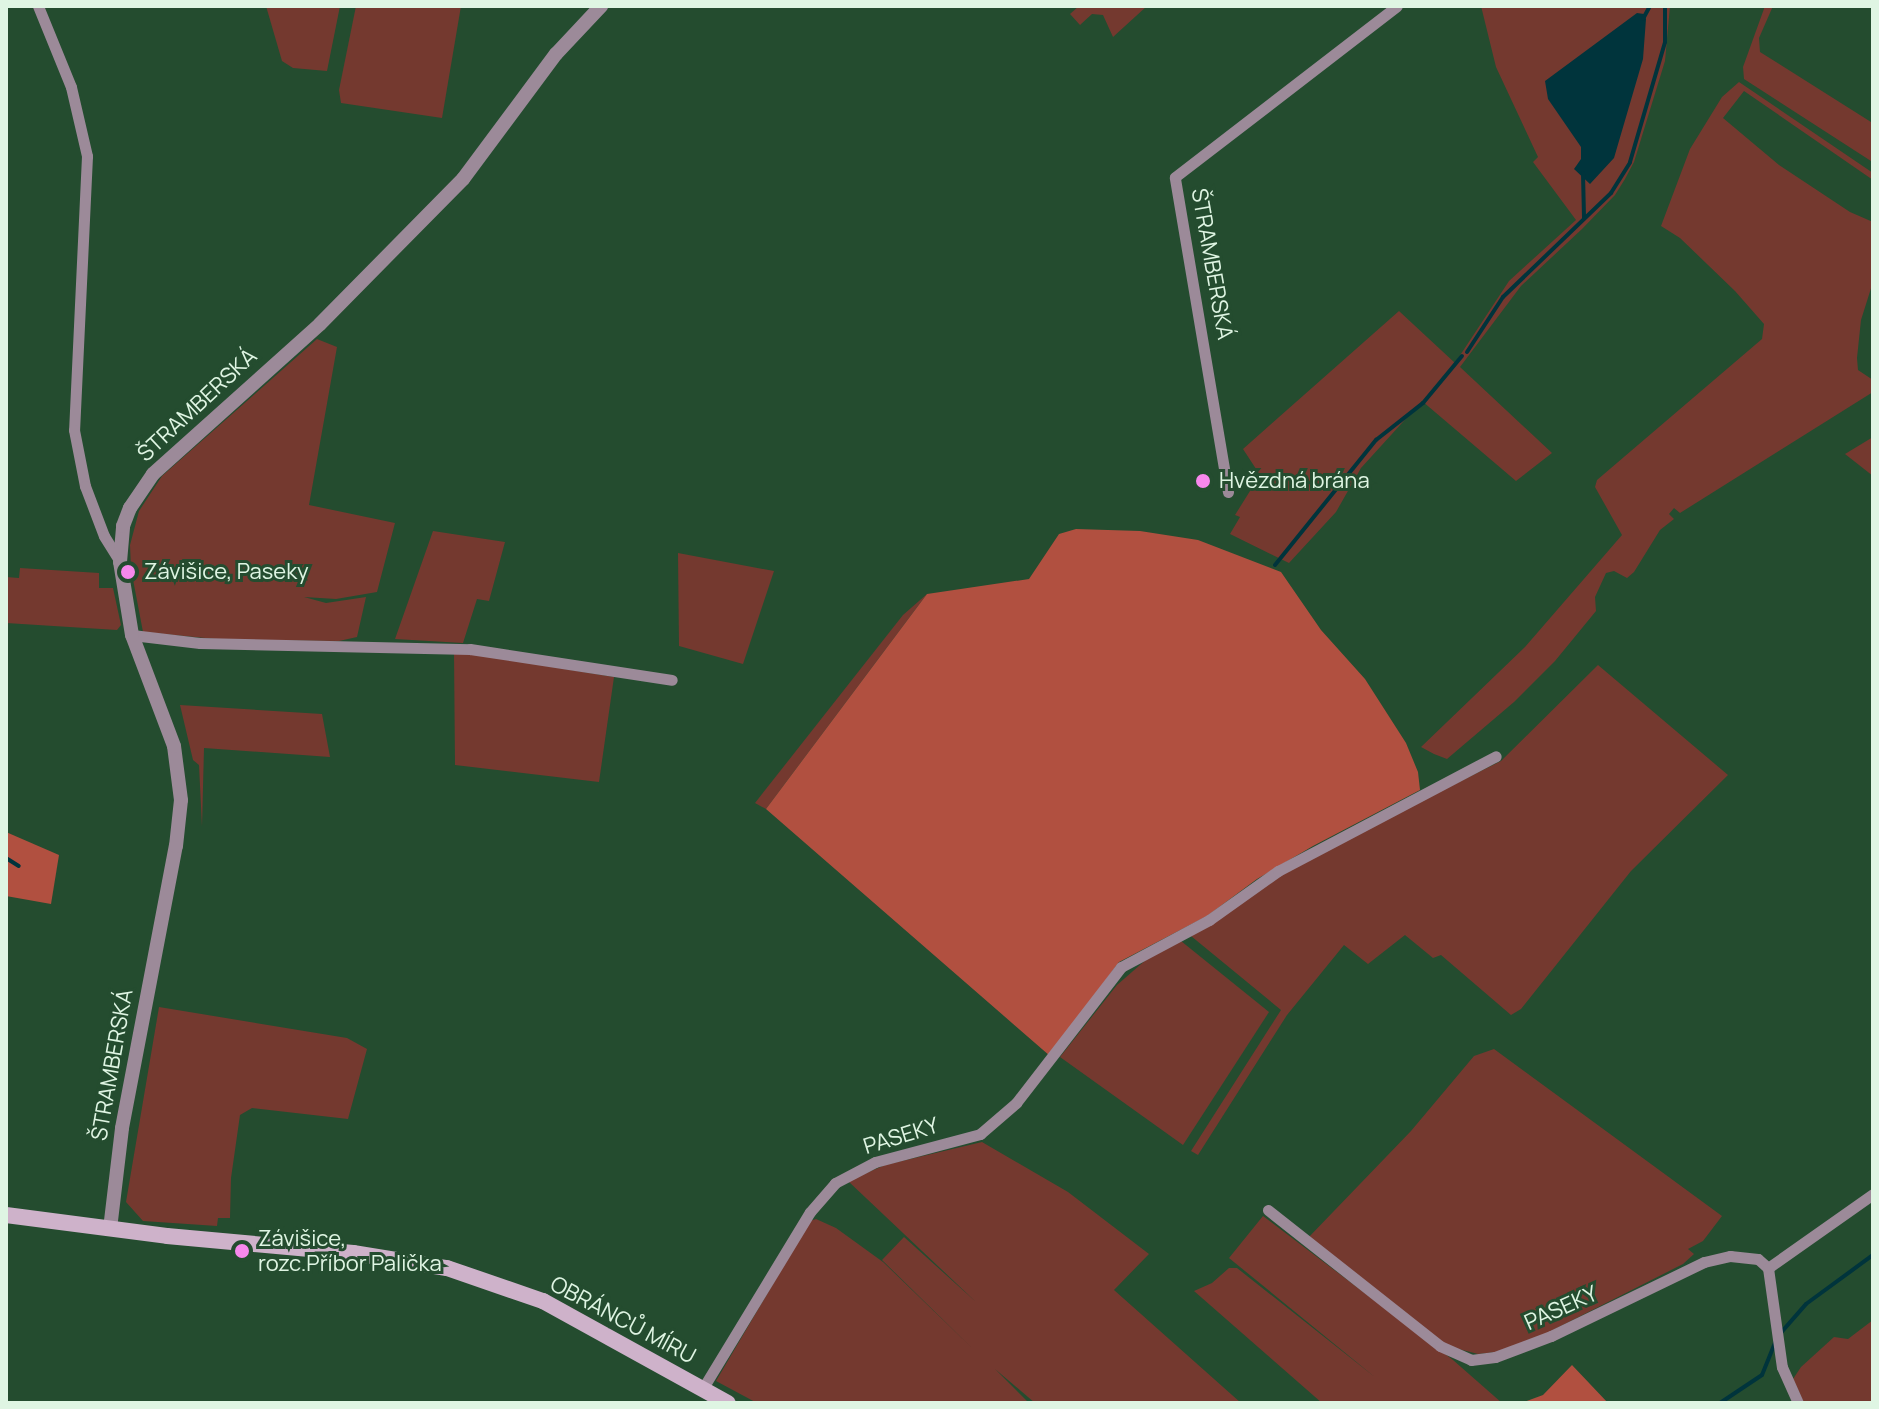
<!DOCTYPE html>
<html>
<head>
<meta charset="utf-8">
<style>
  body { margin:0 }
  #map { position:relative; width:1879px; height:1409px; overflow:hidden; background:#244c2f; font-family:Manrope,sans-serif }
  div>[style] { position:absolute }
  [style*='--x'] { left:calc(var(--x)*1px); top:calc(var(--y)*1px); width:calc(var(--w)*1px); rotate:calc(var(--a)*1deg) }
  .green>* { inset:0; background:#74392f }
  .forest>* { inset:0; background:#b15040 }
  .water>* { inset:0; background:#00343c }
  .stream>* { height:4px; margin:-2px; padding:0 2px; transform-origin:2px; border-radius:2px; background:#00343c }
  .minor>* { height:11px; margin:-5.5px; padding:0 5.5px; transform-origin:5.5px; border-radius:5.5px; background:#9c8a99 }
  .tertiary>* { height:14px; margin:-7px; padding:0 7px; transform-origin:7px; border-radius:7px; background:#9c8a99 }
  .secondary>* { height:16px; margin:-8px; padding:0 8px; transform-origin:8px; border-radius:8px; background:#ceb2ca }
  .dots>* { width:22px; height:22px; translate:-50% -50%; box-sizing:border-box; border:4px solid #244c2f; border-radius:50% }
  span { translate:-50% -50%; white-space:nowrap; text-align:center; line-height:1.15; -webkit-text-stroke:6px #244c2f; paint-order:stroke }
  .street-label { font-size:22px; color:#dff5e3 }
  .poi-label { font-size:22px; color:#dff5e3 }
  .left { translate:0 -50%; text-align:left }
  .frame { position:absolute; inset:0; border:8px solid #dff5e3; pointer-events:none }
</style>
</head>
<body>
<div id="map">
  <div class="green">
    <div style="clip-path:polygon(266px 6px,340px 6px,327px 71px,293px 68px,282px 61px)"></div>
    <div style="clip-path:polygon(356px 6px,461px 6px,442px 118px,341px 103px,339px 90px)"></div>
    <div style="clip-path:polygon(1079px 6px,1147px 6px,1113px 37px,1103px 15px,1092px 14px,1080px 25px,1070px 14px)"></div>
    <div style="clip-path:polygon(1481px 6px,1670px 6px,1665px 61px,1634px 162px,1625px 179px,1615px 195px,1582px 229px,1521px 286px,1460px 367px,1552px 453px,1516px 481px,1422px 401px,1361px 468px,1336px 512px,1289px 563px,1230px 534px,1240px 517px,1235px 515px,1260px 475px,1243px 449px,1399px 311px,1455px 363px,1509px 281px,1576px 220px,1533px 162px,1538px 157px,1496px 67px)"></div>
    <div style="clip-path:polygon(1765px 6px,1773px 6px,1759px 38px,1760px 52px,1871px 122px,1871px 161px,1744px 79px,1743px 67px)"></div>
    <div style="clip-path:polygon(1739px 82px,1873px 173px,1873px 180px,1744px 91px,1723px 118px,1779px 165px,1850px 212px,1873px 222px,1873px 282px,1861px 320px,1857px 358px,1858px 370px,1873px 380px,1873px 392px,1680px 513px,1674px 508px,1669px 514px,1674px 519px,1660px 530px,1634px 572px,1627px 578px,1614px 571px,1606px 573px,1595px 597px,1596px 611px,1555px 661px,1514px 702px,1447px 759px,1434px 754px,1421px 747px,1525px 647px,1622px 535px,1595px 487px,1597px 480px,1762px 339px,1764px 324px,1735px 291px,1680px 238px,1661px 226px,1690px 149px,1722px 97px)"></div>
    <div style="clip-path:polygon(317px 339px,337px 347px,309px 505px,395px 523px,377px 592px,336px 599px,304px 597px,326px 603px,366px 597px,357px 637px,339px 641px,226px 640px,143px 632px,131px 569px,130px 545px,139px 511px,162px 476px)"></div>
    <div style="clip-path:polygon(1873px 437px,1873px 476px,1845px 454px)"></div>
    <div style="clip-path:polygon(433px 531px,505px 542px,489px 601px,477px 599px,463px 643px,395px 639px)"></div>
    <div style="clip-path:polygon(678px 553px,774px 571px,743px 664px,679px 646px)"></div>
    <div style="clip-path:polygon(20px 568px,99px 573px,99px 588px,113px 588px,121px 625px,117px 630px,6px 623px,6px 577px,19px 578px)"></div>
    <div style="clip-path:polygon(927px 594px,766px 809px,755px 803px,903px 615px)"></div>
    <div style="clip-path:polygon(454px 651px,614px 677px,599px 782px,455px 765px)"></div>
    <div style="clip-path:polygon(1598px 665px,1728px 775px,1631px 871px,1521px 1009px,1511px 1015px,1441px 955px,1433px 958px,1405px 935px,1368px 964px,1344px 945px,1287px 1015px,1198px 1155px,1191px 1151px,1281px 1010px,1191px 936px,1270px 881px,1339px 842px,1501px 761px)"></div>
    <div style="clip-path:polygon(180px 705px,322px 714px,330px 757px,204px 748px,202px 827px,199px 765px,193px 760px)"></div>
    <div style="clip-path:polygon(1181px 941px,1269px 1012px,1183px 1145px,1060px 1057px,1117px 985px,1148px 958px)"></div>
    <div style="clip-path:polygon(159px 1007px,347px 1038px,367px 1049px,348px 1119px,252px 1108px,240px 1115px,231px 1178px,230px 1218px,218px 1218px,217px 1226px,143px 1221px,126px 1202px)"></div>
    <div style="clip-path:polygon(1494px 1049px,1722px 1216px,1703px 1241px,1688px 1249px,1694px 1254px,1683px 1264px,1545px 1334px,1496px 1352px,1478px 1354px,1447px 1346px,1307px 1239px,1411px 1131px,1474px 1056px)"></div>
    <div style="clip-path:polygon(982px 1142px,1068px 1192px,1149px 1254px,1114px 1290px,1241px 1403px,1035px 1403px,995px 1369px,1029px 1403px,757px 1403px,716px 1381px,810px 1221px,816px 1219px,836px 1228px,883px 1262px,972px 1348px,882px 1260px,904px 1237px,976px 1302px,848px 1181px,885px 1165px)"></div>
    <div style="clip-path:polygon(1263px 1216px,1453px 1360px,1502px 1403px,1322px 1403px,1194px 1291px,1212px 1283px,1229px 1268px,1237px 1268px,1376px 1378px,1229px 1258px)"></div>
    <div style="clip-path:polygon(1873px 1320px,1872px 1403px,1804px 1403px,1793px 1379px,1801px 1367px,1834px 1337px,1848px 1339px)"></div>
  </div>
  <div class="forest">
    <div style="clip-path:polygon(1076px 529px,1140px 531px,1198px 540px,1281px 572px,1321px 630px,1365px 679px,1406px 743px,1418px 772px,1420px 790px,1313px 846px,1257px 879px,1207px 916px,1119px 962px,1050px 1056px,766px 809px,927px 594px,1029px 579px,1059px 534px)"></div>
    <div style="clip-path:polygon(6px 832px,59px 855px,51px 904px,6px 896px)"></div>
    <div style="clip-path:polygon(1572px 1365px,1608px 1403px,1521px 1403px,1543px 1395px)"></div>
  </div>
  <div class="water">
    <div style="clip-path:polygon(1637px 13px,1644px 14px,1646px 19px,1643px 59px,1614px 158px,1590px 184px,1574px 169px,1581px 159px,1581px 147px,1548px 99px,1545px 81px)"></div>
  </div>
  <div class="stream">
    <div style="--x:1643;--y:19;--w:15;--a:-62"></div>
    <div style="--x:1583;--y:173;--w:45;--a:88.7"></div>
    <div style="--x:1467;--y:352;--w:66;--a:-56.8"></div>
    <div style="--x:1503;--y:297;--w:150;--a:-43.9"></div>
    <div style="--x:1611;--y:193;--w:36;--a:-58"></div>
    <div style="--x:1630;--y:162;--w:125;--a:-73.7"></div>
    <div style="--x:1665;--y:42;--w:36;--a:-90"></div>
    <div style="--x:1275;--y:565;--w:161;--a:-51.1"></div>
    <div style="--x:1376;--y:440;--w:60;--a:-38.2"></div>
    <div style="--x:1423;--y:403;--w:61;--a:-50.3"></div>
    <div style="--x:6;--y:858;--w:15;--a:32"></div>
    <div style="--x:1779;--y:1335;--w:41;--a:-48.9"></div>
    <div style="--x:1806;--y:1304;--w:83;--a:-36.2"></div>
    <div style="--x:1586;--y:1403;--w:3;--a:0"></div>
    <div style="--x:1720;--y:1403;--w:50;--a:-33.7"></div>
    <div style="--x:1762;--y:1375;--w:35;--a:-68"></div>
  </div>
  <div class="minor">
    <div style="--x:38;--y:6;--w:87;--a:67.8"></div>
    <div style="--x:71;--y:87;--w:71;--a:76.9"></div>
    <div style="--x:87;--y:156;--w:274;--a:92.7"></div>
    <div style="--x:74;--y:430;--w:57;--a:78.9"></div>
    <div style="--x:85;--y:486;--w:53;--a:69.2"></div>
    <div style="--x:104;--y:536;--w:31;--a:58"></div>
    <div style="--x:1228;--y:492;--w:319;--a:-99.6"></div>
    <div style="--x:1175;--y:177;--w:280;--a:-37.6"></div>
    <div style="--x:132;--y:635;--w:68;--a:6.7"></div>
    <div style="--x:200;--y:643;--w:270;--a:1.3"></div>
    <div style="--x:470;--y:649;--w:204;--a:8.7"></div>
    <div style="--x:1268;--y:1210;--w:219;--a:38.3"></div>
    <div style="--x:1440;--y:1346;--w:34;--a:24"></div>
    <div style="--x:1471;--y:1360;--w:24;--a:-7"></div>
    <div style="--x:1495;--y:1357;--w:60;--a:-20.6"></div>
    <div style="--x:1551;--y:1336;--w:170;--a:-25.8"></div>
    <div style="--x:1704;--y:1262;--w:27;--a:-13"></div>
    <div style="--x:1730;--y:1256;--w:28;--a:6"></div>
    <div style="--x:1758;--y:1259;--w:13;--a:42"></div>
    <div style="--x:1768;--y:1268;--w:100;--a:82"></div>
    <div style="--x:1782;--y:1367;--w:39;--a:66"></div>
    <div style="--x:1768;--y:1268;--w:128;--a:-35.2"></div>
    <div style="--x:703;--y:1388;--w:206;--a:-58.7"></div>
    <div style="--x:810;--y:1212;--w:38;--a:-49"></div>
    <div style="--x:835;--y:1183;--w:45;--a:-27.7"></div>
    <div style="--x:875;--y:1162;--w:109;--a:-14.9"></div>
    <div style="--x:980;--y:1134;--w:48;--a:-40.7"></div>
    <div style="--x:1016;--y:1103;--w:172;--a:-52.3"></div>
    <div style="--x:1121;--y:967;--w:100;--a:-28.1"></div>
    <div style="--x:1209;--y:920;--w:85;--a:-35.4"></div>
    <div style="--x:1278;--y:871;--w:246;--a:-27.8"></div>
  </div>
  <div class="tertiary">
    <div style="--x:110;--y:1229;--w:102;--a:-83.2"></div>
    <div style="--x:122;--y:1128;--w:287;--a:-79.2"></div>
    <div style="--x:176;--y:846;--w:46;--a:-83.8"></div>
    <div style="--x:181;--y:800;--w:54;--a:-97.4"></div>
    <div style="--x:174;--y:746;--w:119;--a:-110.7"></div>
    <div style="--x:132;--y:635;--w:74;--a:-99.3"></div>
    <div style="--x:120;--y:562;--w:36;--a:-85"></div>
    <div style="--x:123;--y:526;--w:19;--a:-69"></div>
    <div style="--x:130;--y:508;--w:41;--a:-55.9"></div>
    <div style="--x:153;--y:474;--w:224;--a:-41.9"></div>
    <div style="--x:320;--y:324;--w:204;--a:-45.4"></div>
    <div style="--x:463;--y:179;--w:156;--a:-53.4"></div>
    <div style="--x:556;--y:54;--w:66;--a:-46.8"></div>
  </div>
  <div class="secondary">
    <div style="--x:6;--y:1215;--w:162;--a:7.4"></div>
    <div style="--x:167;--y:1236;--w:187;--a:5.2"></div>
    <div style="--x:353;--y:1253;--w:95;--a:9.1"></div>
    <div style="--x:447;--y:1268;--w:102;--a:19"></div>
    <div style="--x:543;--y:1301;--w:211;--a:28.9"></div>
  </div>
  <div class="dots">
    <div style="left:1203px;top:481px;background:#f788ec"></div>
    <div style="left:128px;top:572px;background:#f788ec"></div>
    <div style="left:242px;top:1251px;background:#f788ec"></div>
  </div>
  <div class="street-label">
    <span style="left:1212px;top:264px;rotate:80deg">ŠTRAMBERSKÁ</span>
    <span style="left:197px;top:405px;rotate:-43deg">ŠTRAMBERSKÁ</span>
    <span style="left:112px;top:1065px;rotate:-80deg">ŠTRAMBERSKÁ</span>
    <span style="left:901px;top:1136px;rotate:-17deg">PASEKY</span>
    <span style="left:1561px;top:1308px;rotate:-24deg">PASEKY</span>
    <span style="left:623px;top:1320px;rotate:28deg">OBRÁNCŮ MÍRU</span>
  </div>
  <div class="poi-label">
    <span class="left" style="left:1219px;top:481px">Hvězdná brána</span>
    <span class="left" style="left:144px;top:572px">Závišice, Paseky</span>
    <span class="left" style="left:258px;top:1251px">Závišice,<br>rozc.Příbor Palička</span>
  </div>
  <div class="frame"></div>
</div>
</body>
</html>
